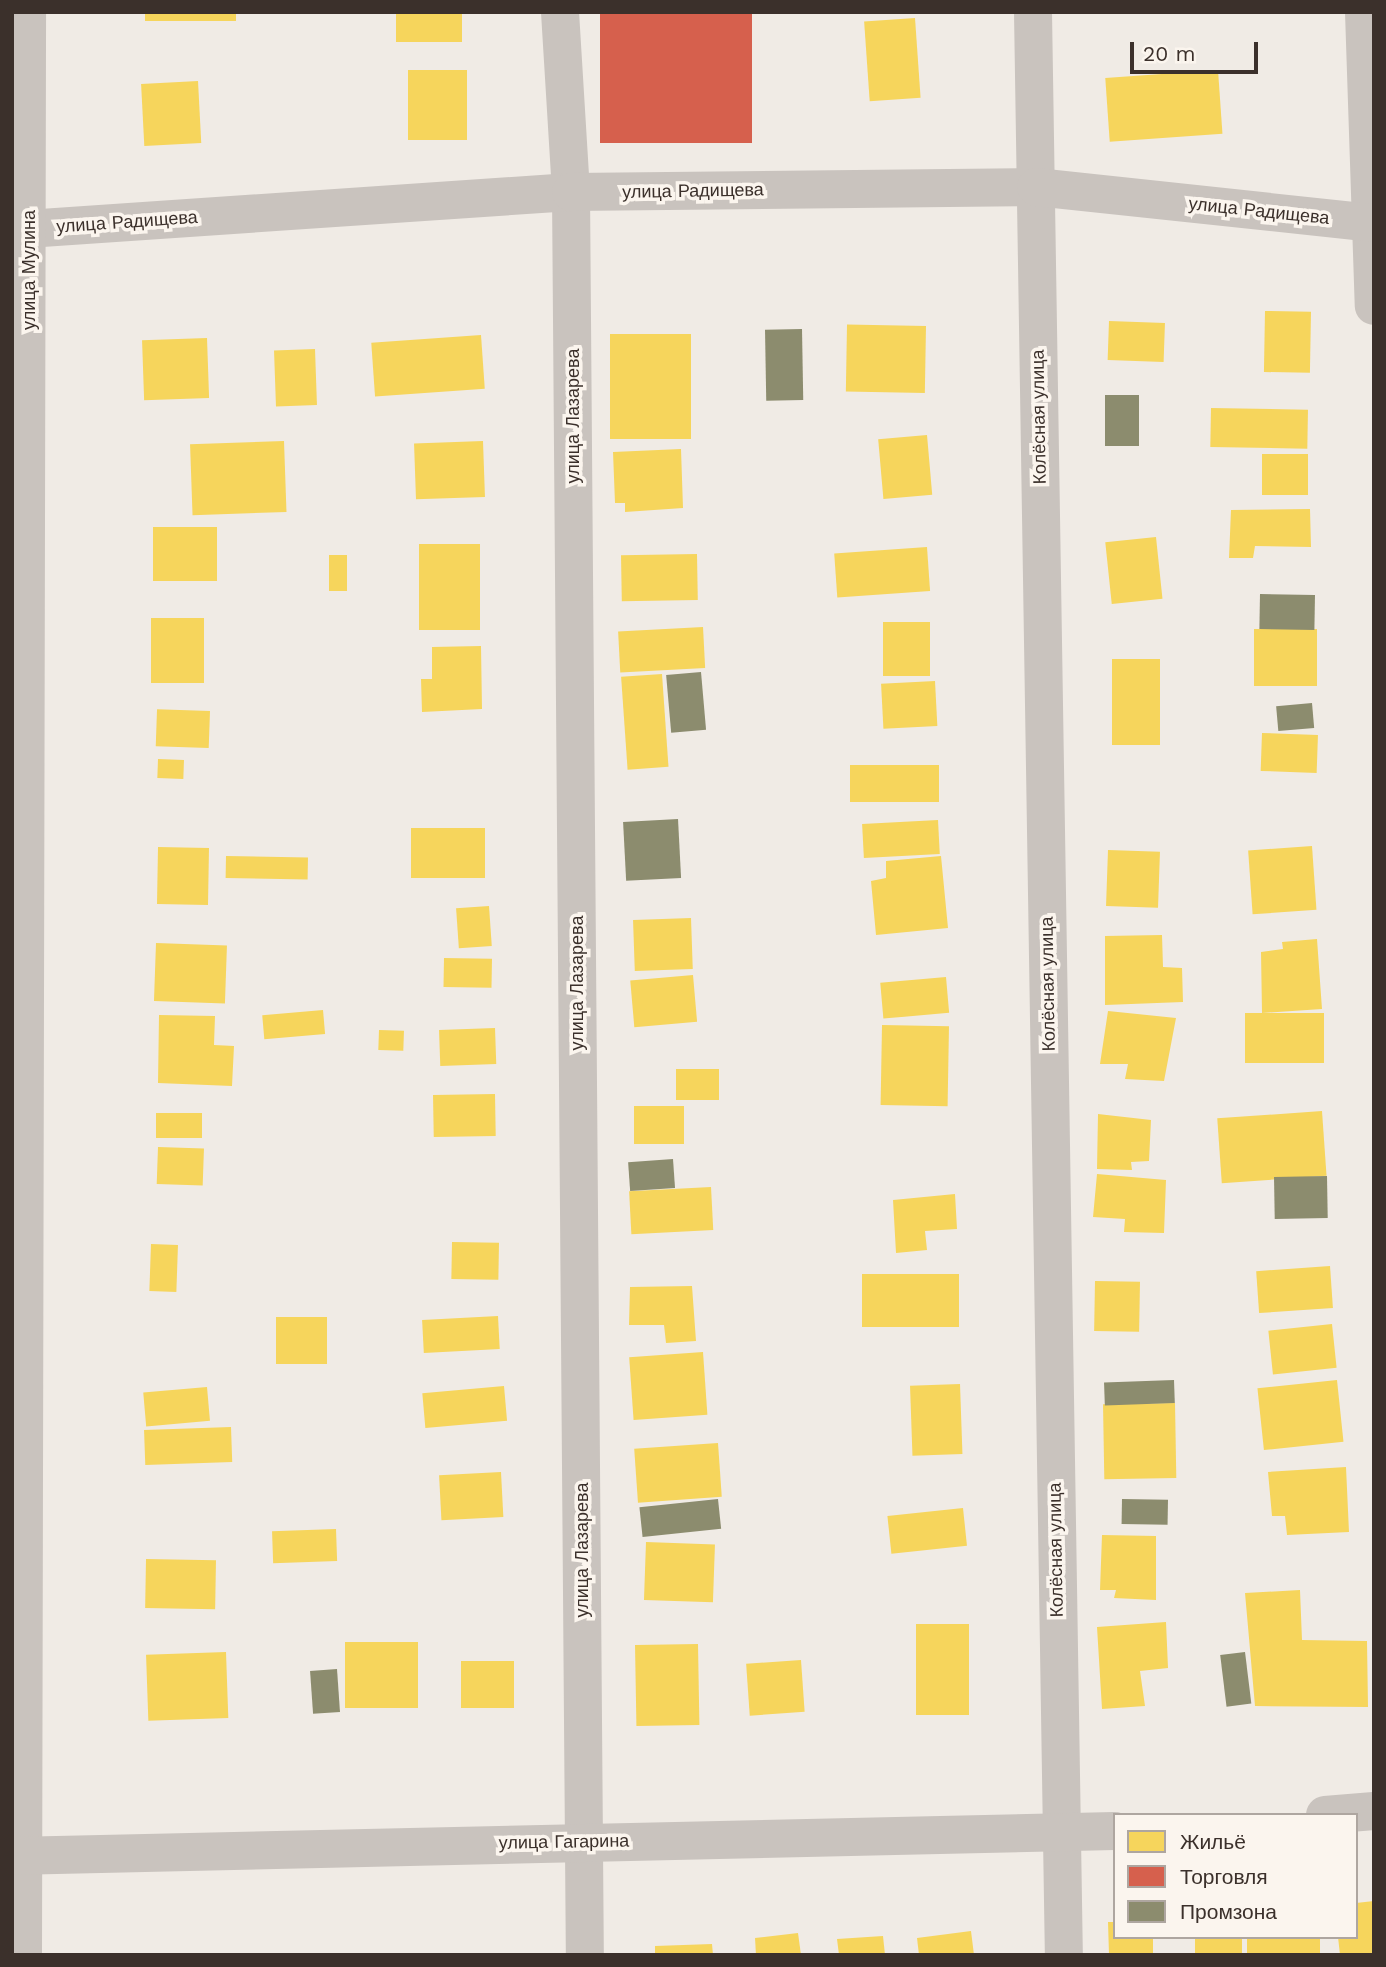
<!DOCTYPE html>
<html>
<head>
<meta charset="utf-8">
<style>
  body { margin:0 }
  #map { position:relative; width:1386px; height:1967px; overflow:hidden; background:#f0ebe5; font-family:"Work Sans",sans-serif }
  div>[style] { position:absolute }
  [style*='--x'] { left:calc(var(--x)*1px); top:calc(var(--y)*1px); width:calc(var(--w)*1px); rotate:calc(var(--a)*1deg) }
  .homes>* { inset:0; background:#f6d55c; transform-origin:0 0 }
  .shops>* { inset:0; background:#d6604d; transform-origin:0 0 }
  .industry>* { inset:0; background:#8c8c6e; transform-origin:0 0 }
  .minor>* { height:38px; margin:-19px; padding:0 19px; transform-origin:19px; border-radius:19px; background:#c9c3be }
  .tertiary>* { height:38px; margin:-19px; padding:0 19px; transform-origin:19px; border-radius:19px; background:#c9c3be }
  span { translate:-50% -50%; white-space:nowrap; text-align:center; line-height:1.15; -webkit-text-stroke:7px #fbf5ee; paint-order:stroke }
  .street-label { font-size:18px; color:#3b302b }
  .frame { position:absolute; inset:0; border:14px solid #3b302b; pointer-events:none }
  .legend { position:absolute; left:1113px; top:1813px; width:245px; height:126px; box-sizing:border-box; background:#fbf5ee; border:2px solid #aea6a0; margin:0; padding:9px 12px; list-style:none; font-size:21px; color:#3b302b }
  .legend li { display:flex; align-items:center; gap:14px; height:35px }
  .legend b { width:35px; border:2px solid #aea6a0 }
  .scale { position:absolute; left:1130px; top:42px; width:128px; height:32px; box-sizing:border-box; border:4px solid #3b302b; border-top:0; padding-left:9px; font-size:21px; line-height:24px; white-space:nowrap; color:#3b302b; -webkit-text-stroke:5px #fbf5ee; paint-order:stroke }
</style>
</head>
<body>
<div id="map">
  <div class="homes">
    <div style="left:145px;top:12px;width:91px;height:9px"></div>
    <div style="left:396px;top:12px;width:66px;height:30px"></div>
    <div style="left:915px;top:18px;width:80px;height:51px;rotate:86deg"></div>
    <div style="left:408px;top:70px;width:59px;height:70px"></div>
    <div style="left:1218px;top:70px;width:64px;height:113px;rotate:86deg"></div>
    <div style="left:198px;top:81px;width:62px;height:57px;rotate:87deg"></div>
    <div style="left:1265px;top:311px;width:46px;height:61px;rotate:1deg"></div>
    <div style="left:1109px;top:321px;width:56px;height:39px;rotate:2deg"></div>
    <div style="left:926px;top:326px;width:67px;height:79px;rotate:91deg"></div>
    <div style="left:691px;top:334px;width:105px;height:81px;rotate:90deg"></div>
    <div style="left:481px;top:335px;width:54px;height:110px;rotate:86deg"></div>
    <div style="left:207px;top:338px;width:60px;height:65px;rotate:88deg"></div>
    <div style="left:315px;top:349px;width:56px;height:41px;rotate:88deg"></div>
    <div style="left:1211px;top:408px;width:97px;height:39px;rotate:1deg"></div>
    <div style="left:927px;top:435px;width:60px;height:49px;rotate:85deg"></div>
    <div style="left:284px;top:441px;width:71px;height:94px;rotate:88deg"></div>
    <div style="left:483px;top:441px;width:56px;height:69px;rotate:88deg"></div>
    <div style="clip-path:polygon(681px 449px,683px 508px,625px 512px,625px 503px,615px 503px,613px 452px)"></div>
    <div style="left:1308px;top:454px;width:41px;height:46px;rotate:90deg"></div>
    <div style="clip-path:polygon(1310px 509px,1311px 547px,1255px 546px,1253px 558px,1229px 558px,1231px 510px)"></div>
    <div style="left:153px;top:527px;width:64px;height:54px"></div>
    <div style="left:1156px;top:537px;width:62px;height:51px;rotate:84deg"></div>
    <div style="left:419px;top:544px;width:61px;height:86px"></div>
    <div style="left:927px;top:547px;width:44px;height:93px;rotate:86deg"></div>
    <div style="left:697px;top:554px;width:46px;height:76px;rotate:89deg"></div>
    <div style="left:329px;top:555px;width:18px;height:36px"></div>
    <div style="left:151px;top:618px;width:53px;height:65px"></div>
    <div style="left:883px;top:622px;width:47px;height:54px"></div>
    <div style="left:703px;top:627px;width:41px;height:85px;rotate:87deg"></div>
    <div style="left:1254px;top:629px;width:63px;height:57px"></div>
    <div style="clip-path:polygon(481px 646px,482px 709px,422px 712px,421px 679px,432px 679px,432px 647px)"></div>
    <div style="left:1160px;top:659px;width:86px;height:48px;rotate:90deg"></div>
    <div style="left:662px;top:674px;width:93px;height:41px;rotate:86deg"></div>
    <div style="left:935px;top:681px;width:45px;height:54px;rotate:87deg"></div>
    <div style="left:210px;top:711px;width:37px;height:53px;rotate:92deg"></div>
    <div style="left:1262px;top:733px;width:56px;height:38px;rotate:2deg"></div>
    <div style="left:158px;top:759px;width:26px;height:19px;rotate:2deg"></div>
    <div style="left:939px;top:765px;width:37px;height:89px;rotate:90deg"></div>
    <div style="left:938px;top:820px;width:34px;height:76px;rotate:87deg"></div>
    <div style="left:411px;top:828px;width:74px;height:50px"></div>
    <div style="left:1312px;top:846px;width:64px;height:64px;rotate:86deg"></div>
    <div style="left:158px;top:847px;width:51px;height:57px;rotate:1deg"></div>
    <div style="left:1108px;top:850px;width:52px;height:56px;rotate:2deg"></div>
    <div style="left:226px;top:856px;width:82px;height:22px;rotate:1deg"></div>
    <div style="clip-path:polygon(941px 856px,948px 928px,876px 935px,871px 881px,886px 878px,886px 861px)"></div>
    <div style="left:489px;top:906px;width:40px;height:33px;rotate:86deg"></div>
    <div style="left:691px;top:918px;width:51px;height:58px;rotate:88deg"></div>
    <div style="clip-path:polygon(1162px 935px,1163px 967px,1182px 968px,1183px 1002px,1105px 1005px,1105px 936px)"></div>
    <div style="clip-path:polygon(1317px 939px,1322px 1009px,1262px 1013px,1261px 952px,1283px 949px,1282px 942px)"></div>
    <div style="left:156px;top:943px;width:71px;height:58px;rotate:2deg"></div>
    <div style="left:444px;top:958px;width:48px;height:29px;rotate:1deg"></div>
    <div style="left:693px;top:975px;width:47px;height:63px;rotate:85deg"></div>
    <div style="left:946px;top:977px;width:36px;height:66px;rotate:85deg"></div>
    <div style="left:323px;top:1010px;width:24px;height:61px;rotate:85deg"></div>
    <div style="clip-path:polygon(1108px 1011px,1176px 1018px,1164px 1081px,1125px 1079px,1128px 1064px,1100px 1064px)"></div>
    <div style="left:1324px;top:1013px;width:50px;height:79px;rotate:90deg"></div>
    <div style="clip-path:polygon(159px 1015px,215px 1016px,214px 1045px,234px 1046px,232px 1086px,158px 1083px)"></div>
    <div style="left:882px;top:1025px;width:67px;height:80px;rotate:1deg"></div>
    <div style="left:495px;top:1028px;width:36px;height:56px;rotate:88deg"></div>
    <div style="left:379px;top:1030px;width:25px;height:20px;rotate:2deg"></div>
    <div style="left:719px;top:1069px;width:31px;height:43px;rotate:90deg"></div>
    <div style="left:495px;top:1094px;width:42px;height:62px;rotate:89deg"></div>
    <div style="left:634px;top:1106px;width:50px;height:38px"></div>
    <div style="left:1322px;top:1111px;width:65px;height:105px;rotate:86deg"></div>
    <div style="left:156px;top:1113px;width:46px;height:25px"></div>
    <div style="clip-path:polygon(1098px 1114px,1151px 1120px,1149px 1161px,1131px 1162px,1132px 1170px,1097px 1169px)"></div>
    <div style="left:158px;top:1147px;width:46px;height:37px;rotate:2deg"></div>
    <div style="clip-path:polygon(1097px 1174px,1166px 1180px,1164px 1233px,1124px 1232px,1125px 1219px,1093px 1217px)"></div>
    <div style="left:711px;top:1187px;width:43px;height:82px;rotate:87deg"></div>
    <div style="clip-path:polygon(955px 1194px,957px 1229px,925px 1231px,927px 1250px,896px 1253px,893px 1200px)"></div>
    <div style="left:452px;top:1242px;width:47px;height:37px;rotate:1deg"></div>
    <div style="left:151px;top:1244px;width:27px;height:47px;rotate:2deg"></div>
    <div style="left:1330px;top:1266px;width:42px;height:74px;rotate:86deg"></div>
    <div style="left:959px;top:1274px;width:53px;height:97px;rotate:90deg"></div>
    <div style="left:1095px;top:1281px;width:45px;height:50px;rotate:1deg"></div>
    <div style="clip-path:polygon(692px 1286px,696px 1341px,666px 1343px,664px 1325px,629px 1325px,630px 1287px)"></div>
    <div style="left:498px;top:1316px;width:33px;height:76px;rotate:87deg"></div>
    <div style="left:276px;top:1317px;width:51px;height:47px"></div>
    <div style="left:1332px;top:1324px;width:44px;height:64px;rotate:84deg"></div>
    <div style="left:703px;top:1352px;width:63px;height:74px;rotate:86deg"></div>
    <div style="left:1337px;top:1380px;width:62px;height:80px;rotate:84deg"></div>
    <div style="left:960px;top:1384px;width:70px;height:50px;rotate:88deg"></div>
    <div style="left:504px;top:1386px;width:35px;height:82px;rotate:85deg"></div>
    <div style="left:207px;top:1387px;width:34px;height:64px;rotate:85deg"></div>
    <div style="left:1175px;top:1403px;width:75px;height:72px;rotate:89deg"></div>
    <div style="left:231px;top:1427px;width:35px;height:87px;rotate:88deg"></div>
    <div style="left:718px;top:1443px;width:54px;height:84px;rotate:86deg"></div>
    <div style="clip-path:polygon(1346px 1467px,1349px 1532px,1287px 1535px,1285px 1516px,1272px 1516px,1268px 1472px)"></div>
    <div style="left:501px;top:1472px;width:45px;height:62px;rotate:87deg"></div>
    <div style="left:963px;top:1508px;width:38px;height:76px;rotate:84deg"></div>
    <div style="left:336px;top:1529px;width:32px;height:64px;rotate:88deg"></div>
    <div style="clip-path:polygon(1102px 1535px,1156px 1536px,1156px 1600px,1114px 1598px,1116px 1590px,1100px 1590px)"></div>
    <div style="left:646px;top:1542px;width:69px;height:58px;rotate:2deg"></div>
    <div style="left:146px;top:1559px;width:70px;height:49px;rotate:1deg"></div>
    <div style="clip-path:polygon(1300px 1590px,1302px 1640px,1367px 1641px,1368px 1707px,1255px 1706px,1245px 1593px)"></div>
    <div style="clip-path:polygon(1166px 1622px,1168px 1668px,1140px 1671px,1145px 1706px,1102px 1709px,1097px 1627px)"></div>
    <div style="left:916px;top:1624px;width:53px;height:91px"></div>
    <div style="left:418px;top:1642px;width:66px;height:73px;rotate:90deg"></div>
    <div style="left:698px;top:1644px;width:81px;height:63px;rotate:89deg"></div>
    <div style="left:226px;top:1652px;width:66px;height:80px;rotate:88deg"></div>
    <div style="left:801px;top:1660px;width:52px;height:55px;rotate:86deg"></div>
    <div style="left:514px;top:1661px;width:47px;height:53px;rotate:90deg"></div>
    <div style="clip-path:polygon(1374px 1901px,1374px 1955px,1340px 1955px,1338px 1937px,1356px 1937px,1356px 1903px)"></div>
    <div style="clip-path:polygon(1108px 1922px,1115px 1922px,1115px 1937px,1153px 1937px,1153px 1955px,1109px 1955px)"></div>
    <div style="clip-path:polygon(971px 1931px,974px 1955px,919px 1955px,917px 1938px)"></div>
    <div style="clip-path:polygon(798px 1933px,801px 1955px,756px 1955px,755px 1938px)"></div>
    <div style="clip-path:polygon(883px 1936px,885px 1955px,839px 1955px,837px 1939px)"></div>
    <div style="left:1195px;top:1937px;width:47px;height:18px"></div>
    <div style="left:1247px;top:1937px;width:73px;height:18px"></div>
    <div style="clip-path:polygon(712px 1944px,713px 1955px,655px 1955px,655px 1946px)"></div>
  </div>
  <div class="shops">
    <div style="left:600px;top:12px;width:152px;height:131px"></div>
  </div>
  <div class="industry">
    <div style="left:802px;top:329px;width:71px;height:37px;rotate:89deg"></div>
    <div style="left:1105px;top:395px;width:34px;height:51px"></div>
    <div style="left:1260px;top:594px;width:55px;height:35px;rotate:1deg"></div>
    <div style="left:701px;top:672px;width:58px;height:35px;rotate:85deg"></div>
    <div style="left:1312px;top:703px;width:25px;height:36px;rotate:85deg"></div>
    <div style="left:678px;top:819px;width:59px;height:55px;rotate:87deg"></div>
    <div style="left:673px;top:1159px;width:29px;height:45px;rotate:86deg"></div>
    <div style="left:1327px;top:1176px;width:42px;height:53px;rotate:89deg"></div>
    <div style="left:1174px;top:1380px;width:23px;height:70px;rotate:88deg"></div>
    <div style="left:718px;top:1499px;width:30px;height:79px;rotate:84deg"></div>
    <div style="left:1122px;top:1499px;width:46px;height:25px;rotate:1deg"></div>
    <div style="left:1245px;top:1652px;width:52px;height:25px;rotate:83deg"></div>
    <div style="left:337px;top:1669px;width:43px;height:27px;rotate:86deg"></div>
  </div>
  <div class="minor">
    <div style="--x:560;--y:12;--w:180;--a:86.5"></div>
    <div style="--x:571;--y:192;--w:1763;--a:89.55"></div>
    <div style="--x:1033;--y:12;--w:1943;--a:89.09"></div>
    <div style="--x:1364;--y:12;--w:294;--a:88.1"></div>
    <div style="--x:12;--y:230;--w:560;--a:-3.89"></div>
    <div style="--x:571;--y:192;--w:465;--a:-0.6"></div>
    <div style="--x:1036;--y:187;--w:340;--a:6.1"></div>
    <div style="--x:23;--y:1955;--w:1943;--a:-89.88"></div>
  </div>
  <div class="tertiary">
    <div style="--x:1325;--y:1815;--w:49;--a:-4.7"></div>
    <div style="--x:12;--y:1856;--w:1103;--a:-1.3"></div>
  </div>
  <div class="street-label">
    <span style="left:693px;top:191px;rotate:-1deg">улица Радищева</span>
    <span style="left:1259px;top:211px;rotate:6deg">улица Радищева</span>
    <span style="left:127px;top:222px;rotate:-4deg">улица Радищева</span>
    <span style="left:29px;top:270px;rotate:-90deg">улица Мулина</span>
    <span style="left:573px;top:416px;rotate:-90deg">улица Лазарева</span>
    <span style="left:1039px;top:417px;rotate:-91deg">Колёсная улица</span>
    <span style="left:577px;top:983px;rotate:-90deg">улица Лазарева</span>
    <span style="left:1048px;top:984px;rotate:-91deg">Колёсная улица</span>
    <span style="left:582px;top:1550px;rotate:-90deg">улица Лазарева</span>
    <span style="left:1056px;top:1550px;rotate:-91deg">Колёсная улица</span>
    <span style="left:564px;top:1842px;rotate:-1deg">улица Гагарина</span>
  </div>
  <div class="frame"></div>
  <ul class="legend">
  <li><b style="height:19px;background:#f6d55c"></b>Жильё</li>
  <li><b style="height:19px;background:#d6604d"></b>Торговля</li>
  <li><b style="height:19px;background:#8c8c6e"></b>Промзона</li>
  </ul>
  <div class="scale">20 m</div>
</div>
</body>
</html>
